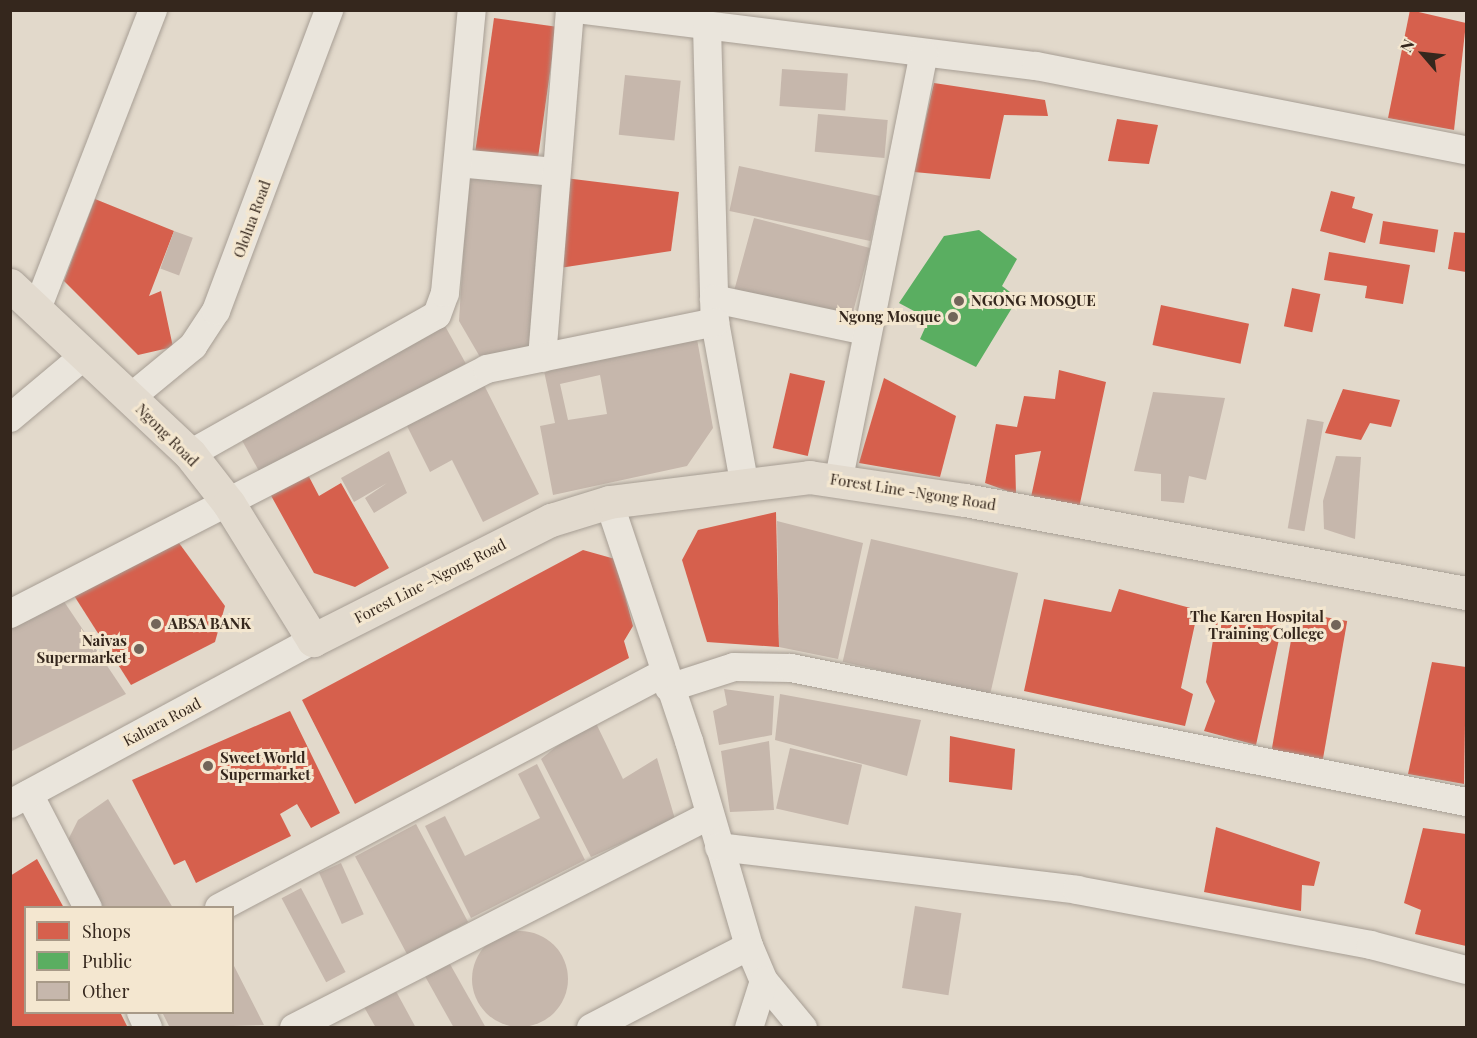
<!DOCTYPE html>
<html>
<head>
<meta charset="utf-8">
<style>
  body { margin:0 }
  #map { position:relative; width:1477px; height:1038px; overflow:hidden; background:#e2d9cb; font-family:"Playfair Display",serif }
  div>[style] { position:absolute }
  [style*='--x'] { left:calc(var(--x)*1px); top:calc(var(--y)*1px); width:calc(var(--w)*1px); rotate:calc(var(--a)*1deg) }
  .shops>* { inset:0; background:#d6604d; transform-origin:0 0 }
  .public>* { inset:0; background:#5aae61 }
  .building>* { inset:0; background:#c6b7ac; transform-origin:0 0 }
  .round { border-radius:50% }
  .roads { filter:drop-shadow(0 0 2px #a79e94) drop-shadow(0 0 2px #a79e94) }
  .minor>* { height:28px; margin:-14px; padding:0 14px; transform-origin:14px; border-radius:14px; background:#eae5dc }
  .major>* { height:33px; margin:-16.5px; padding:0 16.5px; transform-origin:16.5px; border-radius:16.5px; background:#e2dace }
  .dots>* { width:16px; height:16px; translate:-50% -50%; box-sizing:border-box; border:3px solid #f4e7d0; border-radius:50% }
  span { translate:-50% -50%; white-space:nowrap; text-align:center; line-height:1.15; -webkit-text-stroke:6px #f4e7d0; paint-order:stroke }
  .street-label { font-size:15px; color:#35271d }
  .poi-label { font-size:15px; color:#35271d; font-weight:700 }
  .left { translate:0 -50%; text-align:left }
  .right { translate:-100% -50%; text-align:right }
  .frame { position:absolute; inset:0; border:12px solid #35271d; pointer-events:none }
  .legend { position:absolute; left:24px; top:906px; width:210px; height:108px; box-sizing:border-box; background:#f4e7d0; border:2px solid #a89a88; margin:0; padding:8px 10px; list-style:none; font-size:18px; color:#35271d }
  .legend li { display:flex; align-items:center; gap:12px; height:30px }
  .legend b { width:30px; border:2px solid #a89a88 }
  .north { position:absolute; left:1393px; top:24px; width:60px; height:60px; -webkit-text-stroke:4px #f4e7d0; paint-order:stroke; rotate:298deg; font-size:16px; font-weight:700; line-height:24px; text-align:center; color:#35271d }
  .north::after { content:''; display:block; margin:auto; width:21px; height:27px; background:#35271d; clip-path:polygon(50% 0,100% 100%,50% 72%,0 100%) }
</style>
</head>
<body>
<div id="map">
  <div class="shops">
    <div style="clip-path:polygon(1410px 10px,1466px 23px,1454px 130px,1388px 118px)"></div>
    <div style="left:494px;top:18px;width:63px;height:138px;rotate:8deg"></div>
    <div style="clip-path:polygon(934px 83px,1045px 100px,1048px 116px,1004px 115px,990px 179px,914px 172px)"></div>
    <div style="clip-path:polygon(1117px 119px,1158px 125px,1149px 164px,1108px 161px)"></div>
    <div style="clip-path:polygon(565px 178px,679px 192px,671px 251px,553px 269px)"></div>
    <div style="clip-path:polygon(1331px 191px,1355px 197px,1352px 208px,1373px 214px,1365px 243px,1320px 231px)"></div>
    <div style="clip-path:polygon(95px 199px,174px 231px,149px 296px,161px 291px,173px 347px,138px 355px,64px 281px)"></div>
    <div style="left:1383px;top:221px;width:56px;height:23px;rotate:9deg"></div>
    <div style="clip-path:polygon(1454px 232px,1466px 233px,1466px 272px,1448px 269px)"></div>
    <div style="clip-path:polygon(1329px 252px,1410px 265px,1403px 304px,1365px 298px,1367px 286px,1324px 280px)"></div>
    <div style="left:1292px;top:288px;width:29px;height:39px;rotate:12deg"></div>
    <div style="left:1161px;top:305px;width:90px;height:41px;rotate:12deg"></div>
    <div style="clip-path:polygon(1059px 370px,1106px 382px,1079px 508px,1031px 497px,1041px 451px,1015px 455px,1016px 494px,985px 483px,996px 424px,1017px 427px,1024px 396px,1055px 399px)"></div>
    <div style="left:790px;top:373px;width:36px;height:77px;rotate:13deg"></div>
    <div style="clip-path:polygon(884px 378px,956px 416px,940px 477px,859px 463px)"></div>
    <div style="clip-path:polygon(1343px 389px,1400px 400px,1391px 427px,1370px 423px,1361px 440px,1325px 433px)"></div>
    <div style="clip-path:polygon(306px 471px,319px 496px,341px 483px,389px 568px,355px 587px,314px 573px,269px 492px)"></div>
    <div style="clip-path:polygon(776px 512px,779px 647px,707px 642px,682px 560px,698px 530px)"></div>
    <div style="clip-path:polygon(179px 543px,225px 606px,215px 642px,131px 685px,73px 594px)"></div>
    <div style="clip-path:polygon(583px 550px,615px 559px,633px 626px,624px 641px,629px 658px,355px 804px,302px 700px)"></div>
    <div style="clip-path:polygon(1119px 589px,1198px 610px,1181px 688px,1193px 694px,1185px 726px,1024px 691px,1044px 599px,1111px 612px)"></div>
    <div style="left:1296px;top:612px;width:52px;height:141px;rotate:10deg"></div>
    <div style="clip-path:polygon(1217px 616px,1283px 621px,1256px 745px,1204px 731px,1215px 701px,1206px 682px)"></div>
    <div style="clip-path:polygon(1432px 662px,1466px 667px,1464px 784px,1408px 774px)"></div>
    <div style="clip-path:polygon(290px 711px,340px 813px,311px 828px,297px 804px,280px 814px,291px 836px,196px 883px,185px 860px,174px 865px,132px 780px)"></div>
    <div style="clip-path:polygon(950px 736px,1015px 749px,1012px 790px,949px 782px)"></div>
    <div style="clip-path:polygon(1216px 827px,1320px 862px,1314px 886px,1302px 885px,1301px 911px,1204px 892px)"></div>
    <div style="clip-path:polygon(1423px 828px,1466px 834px,1466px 946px,1415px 934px,1421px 910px,1404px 903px)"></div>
    <div style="clip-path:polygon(37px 859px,64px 908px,26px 908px,26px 1012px,120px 1012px,128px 1028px,10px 1028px,10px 876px)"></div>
  </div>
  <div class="public">
    <div style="clip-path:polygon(979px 230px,1017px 259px,1002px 286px,1018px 298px,976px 367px,920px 339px,929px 319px,899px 303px,944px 236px)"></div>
  </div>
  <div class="building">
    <div style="left:782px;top:69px;width:66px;height:37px;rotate:4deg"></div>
    <div style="left:625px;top:75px;width:56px;height:60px;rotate:6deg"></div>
    <div style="left:818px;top:114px;width:70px;height:38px;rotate:5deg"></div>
    <div style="left:739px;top:166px;width:144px;height:46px;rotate:12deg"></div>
    <div style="clip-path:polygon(468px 174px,543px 179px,532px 346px,480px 357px,459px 321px)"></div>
    <div style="clip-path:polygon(754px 218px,870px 248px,853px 312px,838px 308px,835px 318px,734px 291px)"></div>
    <div style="left:174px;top:231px;width:20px;height:40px;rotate:20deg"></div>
    <div style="left:445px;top:326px;width:43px;height:233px;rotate:61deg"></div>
    <div style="clip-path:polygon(evenodd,695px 328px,713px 428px,687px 466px,553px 495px,540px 426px,555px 423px,544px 371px,695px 328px,600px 375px,607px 414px,568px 420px,560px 384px,600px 375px)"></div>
    <div style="clip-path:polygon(484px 385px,539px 494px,483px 522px,452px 460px,430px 472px,406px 424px)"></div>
    <div style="clip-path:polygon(1153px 392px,1225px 398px,1206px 480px,1189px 476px,1184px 503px,1161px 501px,1161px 474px,1134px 471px)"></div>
    <div style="left:1307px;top:419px;width:17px;height:111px;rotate:10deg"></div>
    <div style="clip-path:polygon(389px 451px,407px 493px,374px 513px,365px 498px,387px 483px,354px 502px,341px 478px)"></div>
    <div style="clip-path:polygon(1336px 456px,1361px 457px,1355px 539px,1324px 529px,1323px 501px)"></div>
    <div style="clip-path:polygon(777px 521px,863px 543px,838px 659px,779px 647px)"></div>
    <div style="left:871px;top:539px;width:151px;height:126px;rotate:13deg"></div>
    <div style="clip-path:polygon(63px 600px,126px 694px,10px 752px,10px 629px)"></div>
    <div style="clip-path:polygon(724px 689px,774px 696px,772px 735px,719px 745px,713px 711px,727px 705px)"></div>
    <div style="clip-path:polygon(780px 694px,921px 720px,907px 776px,775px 740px)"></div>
    <div style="clip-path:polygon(593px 717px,623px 779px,657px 758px,675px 819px,591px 857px,541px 759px)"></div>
    <div style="clip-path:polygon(769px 741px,774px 810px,730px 812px,721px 751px)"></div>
    <div style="left:790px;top:748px;width:74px;height:62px;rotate:13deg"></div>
    <div style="clip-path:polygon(537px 764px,585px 860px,471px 918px,425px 826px,445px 816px,465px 856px,540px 818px,518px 774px)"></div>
    <div style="clip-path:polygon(108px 799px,173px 908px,102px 908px,66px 844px,78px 820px)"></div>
    <div style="left:416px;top:824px;width:111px;height:69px;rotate:62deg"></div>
    <div style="left:341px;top:863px;width:56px;height:24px;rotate:66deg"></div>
    <div style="left:301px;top:888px;width:95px;height:22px;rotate:62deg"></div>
    <div style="left:915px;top:906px;width:47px;height:83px;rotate:9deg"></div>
    <div class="round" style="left:472px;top:931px;width:96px;height:96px"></div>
    <div style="clip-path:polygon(446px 957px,486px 1028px,454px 1028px,422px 971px)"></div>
    <div style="clip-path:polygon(232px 962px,264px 1025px,170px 1028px,162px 1012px,232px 1012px)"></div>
    <div style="clip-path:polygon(391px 982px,416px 1028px,376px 1028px,360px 1000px)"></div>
  </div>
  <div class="roads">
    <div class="minor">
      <div style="--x:585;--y:10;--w:454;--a:7.1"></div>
      <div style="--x:1036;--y:66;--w:438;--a:11.1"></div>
      <div style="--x:707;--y:26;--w:296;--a:88.5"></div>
      <div style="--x:715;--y:322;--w:163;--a:79.7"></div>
      <div style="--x:458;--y:163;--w:97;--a:5.3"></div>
      <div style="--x:714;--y:299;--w:155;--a:11.9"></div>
      <div style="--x:37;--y:309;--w:321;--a:-68.8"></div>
      <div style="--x:542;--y:358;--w:349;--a:-85.4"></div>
      <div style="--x:130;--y:398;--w:82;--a:-39.5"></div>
      <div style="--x:193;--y:346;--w:42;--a:-56.7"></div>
      <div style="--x:216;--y:311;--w:322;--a:-69.4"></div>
      <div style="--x:10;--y:418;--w:98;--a:-40"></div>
      <div style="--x:190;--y:454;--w:283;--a:-29.4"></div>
      <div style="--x:437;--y:315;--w:23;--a:-70"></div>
      <div style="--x:445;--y:293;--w:284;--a:-84.6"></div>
      <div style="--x:839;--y:478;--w:432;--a:-78.7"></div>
      <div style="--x:609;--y:502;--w:252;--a:71.5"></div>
      <div style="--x:689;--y:741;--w:214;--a:73.7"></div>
      <div style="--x:749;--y:946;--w:38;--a:67"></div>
      <div style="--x:764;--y:981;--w:61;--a:50.3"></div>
      <div style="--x:10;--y:614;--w:536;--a:-27.19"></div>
      <div style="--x:487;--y:369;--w:233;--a:-11.6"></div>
      <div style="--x:669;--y:688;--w:68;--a:-17.9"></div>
      <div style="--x:734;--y:667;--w:57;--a:1"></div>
      <div style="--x:791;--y:668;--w:688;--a:11.23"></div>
      <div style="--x:29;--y:794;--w:128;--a:62.6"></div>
      <div style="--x:10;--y:804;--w:345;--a:-28.4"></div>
      <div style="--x:719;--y:847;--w:361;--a:6.8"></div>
      <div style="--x:1077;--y:890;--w:299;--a:10.6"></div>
      <div style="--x:1371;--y:945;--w:98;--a:14.7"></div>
      <div style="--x:219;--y:908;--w:503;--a:-27.84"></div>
      <div style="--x:141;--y:1012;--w:17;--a:66"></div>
      <div style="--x:294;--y:1028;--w:467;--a:-27.1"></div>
      <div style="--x:591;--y:1028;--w:178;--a:-27.4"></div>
      <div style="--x:749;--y:1028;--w:49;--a:-72.3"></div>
    </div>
    <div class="major">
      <div style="--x:10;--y:285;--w:247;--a:43.2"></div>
      <div style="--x:190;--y:454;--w:63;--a:52"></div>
      <div style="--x:229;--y:504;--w:160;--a:58.3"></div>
      <div style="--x:313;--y:640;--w:267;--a:-26.8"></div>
      <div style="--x:551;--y:520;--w:61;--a:-17.2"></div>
      <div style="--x:609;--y:502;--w:202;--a:-7.1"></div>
      <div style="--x:809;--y:477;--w:158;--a:8.4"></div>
      <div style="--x:965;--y:500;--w:510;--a:10.52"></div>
    </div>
  </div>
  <div class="dots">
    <div style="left:959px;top:301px;background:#72655a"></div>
    <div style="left:953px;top:317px;background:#72655a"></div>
    <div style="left:156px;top:624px;background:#72655a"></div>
    <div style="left:1336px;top:625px;background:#72655a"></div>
    <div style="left:139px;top:649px;background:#72655a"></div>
    <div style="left:208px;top:766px;background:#72655a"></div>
  </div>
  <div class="street-label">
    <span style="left:252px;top:219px;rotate:-70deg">Ololua Road</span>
    <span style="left:167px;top:435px;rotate:45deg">Ngong Road</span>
    <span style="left:913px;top:492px;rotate:9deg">Forest Line -Ngong Road</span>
    <span style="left:430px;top:581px;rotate:-27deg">Forest Line -Ngong Road</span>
    <span style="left:162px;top:722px;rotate:-28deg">Kahara Road</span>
  </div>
  <div class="poi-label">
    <span class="left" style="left:971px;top:301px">NGONG MOSQUE</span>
    <span class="right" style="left:941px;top:317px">Ngong Mosque</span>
    <span class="right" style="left:1324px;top:625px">The Karen Hospital<br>Training College</span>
    <span class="left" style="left:168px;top:624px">ABSA BANK</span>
    <span class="right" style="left:127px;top:649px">Naivas<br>Supermarket</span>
    <span class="left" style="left:220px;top:766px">Sweet World<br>Supermarket</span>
  </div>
  <div class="frame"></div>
  <ul class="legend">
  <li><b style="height:16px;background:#d6604d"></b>Shops</li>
  <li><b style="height:16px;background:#5aae61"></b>Public</li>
  <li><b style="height:16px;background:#c6b7ac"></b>Other</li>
  </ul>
  <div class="north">N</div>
</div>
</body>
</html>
